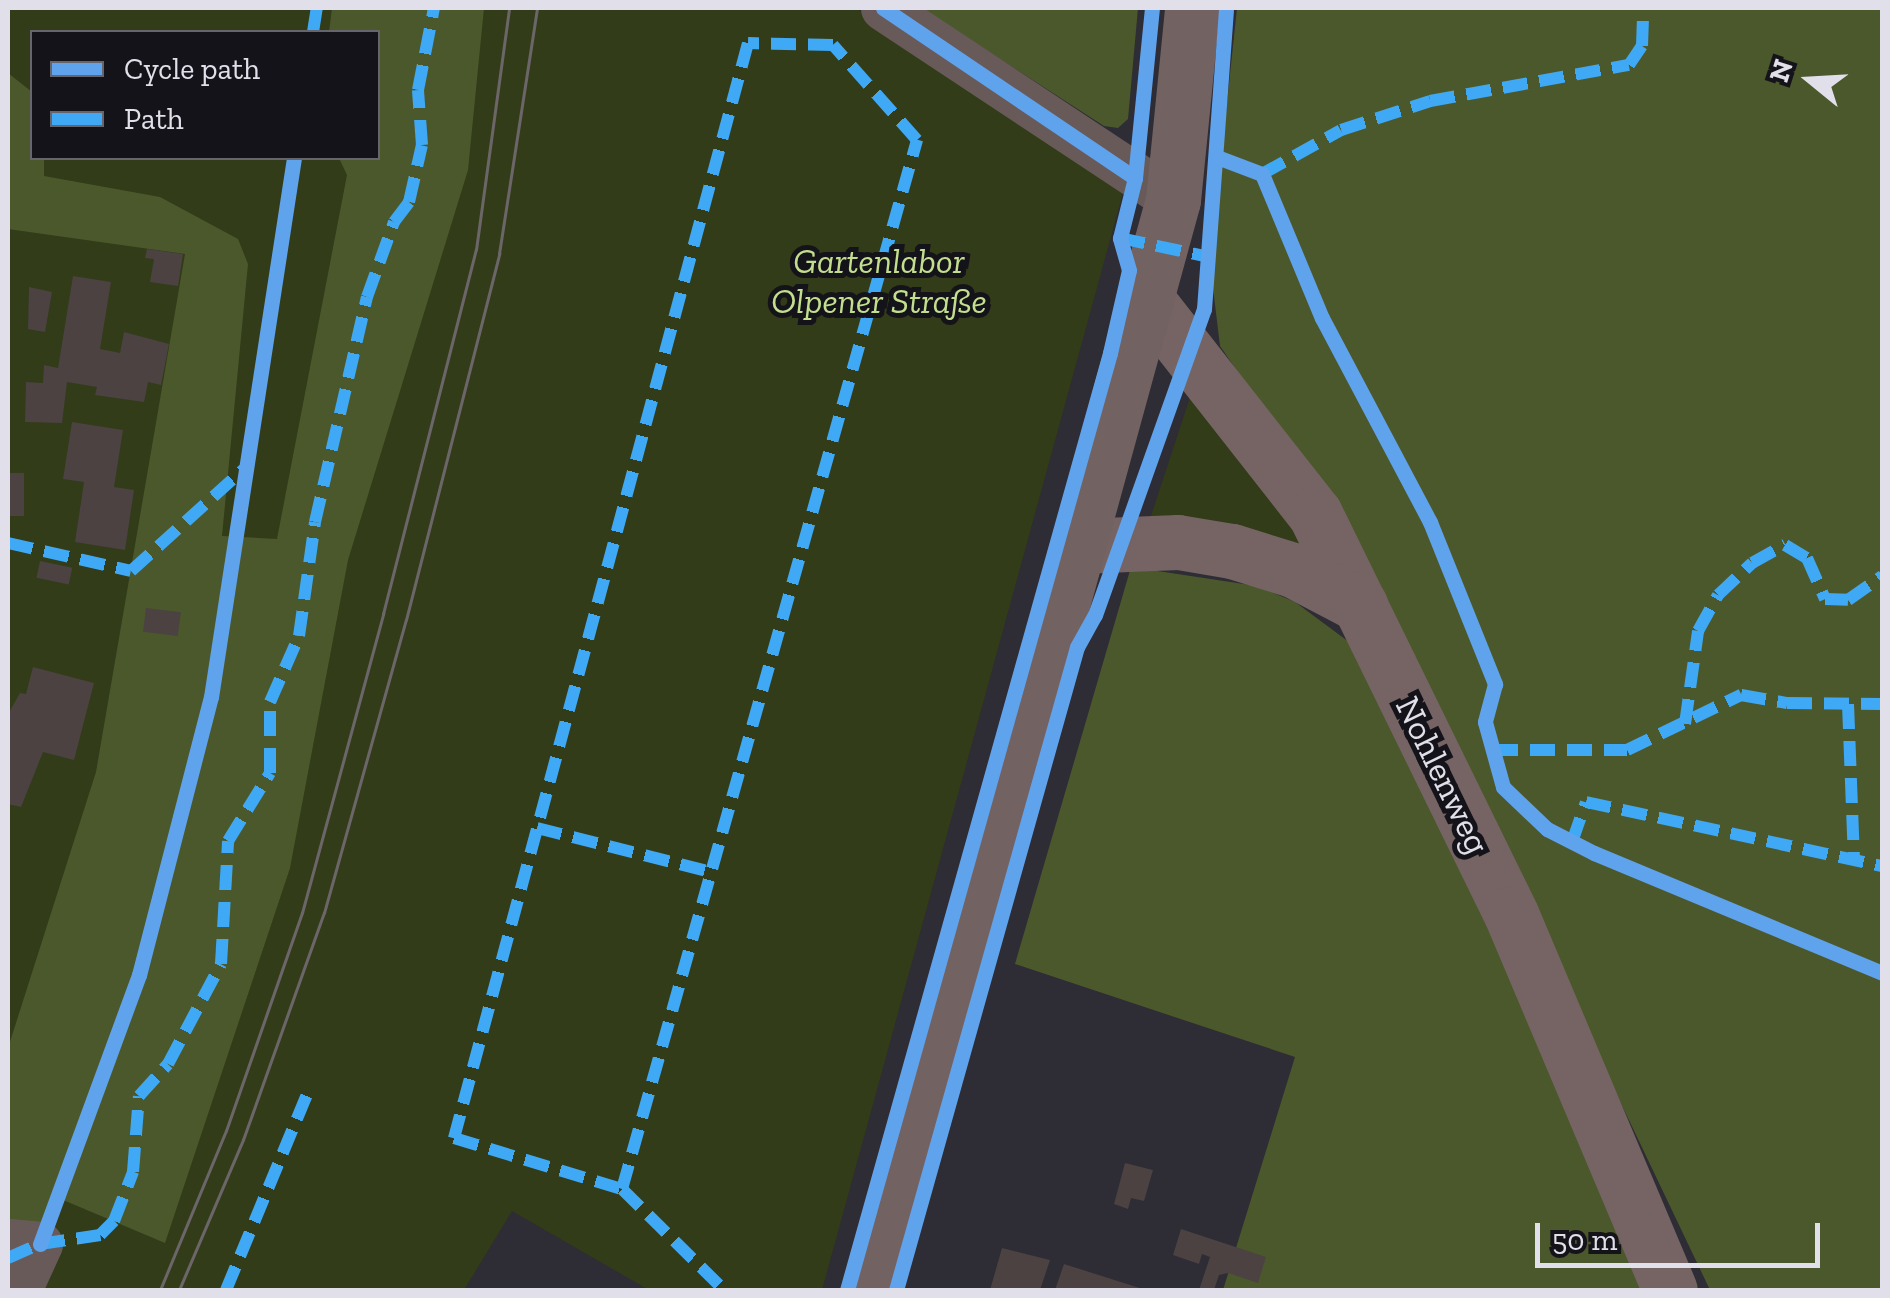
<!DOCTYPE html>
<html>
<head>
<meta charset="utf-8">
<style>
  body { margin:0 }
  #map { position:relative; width:1890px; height:1298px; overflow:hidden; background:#2e2c34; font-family:"Zilla Slab",serif }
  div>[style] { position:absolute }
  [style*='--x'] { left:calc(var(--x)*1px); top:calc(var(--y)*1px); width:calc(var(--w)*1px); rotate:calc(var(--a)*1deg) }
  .green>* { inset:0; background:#323c19 }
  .forest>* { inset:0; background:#4b582c }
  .building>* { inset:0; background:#4b4241; transform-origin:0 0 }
  .minor>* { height:45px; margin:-22.5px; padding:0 22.5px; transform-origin:22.5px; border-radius:22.5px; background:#685a59 }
  .secondary>* { height:55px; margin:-27.5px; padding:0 27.5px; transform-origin:27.5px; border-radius:27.5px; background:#756463 }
  .primary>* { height:55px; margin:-27.5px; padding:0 27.5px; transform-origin:27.5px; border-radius:27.5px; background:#736262 }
  .tram>* { height:2.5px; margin:-1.25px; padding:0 1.25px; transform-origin:1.25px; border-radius:1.25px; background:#6c6669 }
  .quiet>* { height:12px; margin-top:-6px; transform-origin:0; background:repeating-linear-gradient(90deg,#3fa9f5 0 25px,transparent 0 37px) }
  .cycleway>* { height:15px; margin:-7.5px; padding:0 7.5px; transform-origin:7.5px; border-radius:7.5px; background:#60a3ed }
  span { translate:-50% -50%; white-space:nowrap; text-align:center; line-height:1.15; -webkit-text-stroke:10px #14131a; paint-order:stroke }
  .park-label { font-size:35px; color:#c3df8e; font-style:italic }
  .street-label { font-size:35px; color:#e1e0ea }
  .frame { position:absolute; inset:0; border:10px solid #e1e0ea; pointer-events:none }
  .legend { position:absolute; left:30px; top:30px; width:350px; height:130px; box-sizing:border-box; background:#14131a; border:2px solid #66656d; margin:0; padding:12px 18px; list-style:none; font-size:30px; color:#e1e0ea }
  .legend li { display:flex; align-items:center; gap:20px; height:50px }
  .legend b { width:50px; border:2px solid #66656d }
  .north { position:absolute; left:1760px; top:30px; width:100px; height:100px; -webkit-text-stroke:8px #14131a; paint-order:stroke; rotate:288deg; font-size:28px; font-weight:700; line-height:40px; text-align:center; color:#e1e0ea }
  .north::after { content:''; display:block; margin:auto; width:35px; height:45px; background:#e1e0ea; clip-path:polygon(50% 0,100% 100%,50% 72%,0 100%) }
  .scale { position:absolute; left:1535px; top:1223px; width:285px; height:45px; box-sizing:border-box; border:5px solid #e1e0ea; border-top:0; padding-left:12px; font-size:30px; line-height:35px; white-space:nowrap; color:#e1e0ea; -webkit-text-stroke:8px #14131a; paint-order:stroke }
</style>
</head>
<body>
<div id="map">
  <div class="green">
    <div style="clip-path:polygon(evenodd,8px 8px,856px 8px,1124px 189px,822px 1290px,649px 1290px,512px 1211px,464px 1290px,8px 1290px,8px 8px,32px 32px,378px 32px,378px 158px,32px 158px,32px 32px)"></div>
    <div style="clip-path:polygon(1192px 391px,1312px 549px,1147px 528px)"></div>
  </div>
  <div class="forest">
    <div style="clip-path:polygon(332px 8px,484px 8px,468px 170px,348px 560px,290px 868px,165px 1243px,56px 1197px,8px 1290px,8px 1048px,96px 772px,185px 254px,8px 229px,8px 73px,32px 92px,32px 158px,44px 158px,44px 176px,160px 197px,238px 239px,248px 264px,222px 536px,277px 539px,347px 175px,339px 158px,378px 158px,378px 32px,329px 32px)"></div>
    <div style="clip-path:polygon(921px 8px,1138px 8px,1128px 119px,1118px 128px,1104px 126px)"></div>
    <div style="clip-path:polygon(1237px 8px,1882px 8px,1882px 1290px,1710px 1290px,1350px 535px,1220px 346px,1210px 263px)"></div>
    <div style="clip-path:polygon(1131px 567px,1257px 586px,1295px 602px,1349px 642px,1481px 910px,1644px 1290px,1223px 1290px,1295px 1057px,1015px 964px)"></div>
  </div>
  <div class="building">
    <div style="clip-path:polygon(147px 249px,183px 254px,178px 286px,150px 282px,154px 259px,145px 258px)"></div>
    <div style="clip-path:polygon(73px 276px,111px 282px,100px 349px,120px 353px,124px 332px,169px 344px,161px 385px,148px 382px,144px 402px,95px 395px,97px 387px,67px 382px,62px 423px,25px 422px,26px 382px,43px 383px,44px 365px,58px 368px)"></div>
    <div style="clip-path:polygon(29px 287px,52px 292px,45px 332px,28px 329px)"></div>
    <div style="clip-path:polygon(72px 422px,123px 430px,114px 487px,134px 490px,125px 550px,75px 542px,84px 482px,63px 479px)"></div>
    <div style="left:8px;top:473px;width:16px;height:43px"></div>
    <div style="left:40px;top:561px;width:33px;height:17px;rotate:12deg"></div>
    <div style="left:146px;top:608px;width:35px;height:24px;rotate:7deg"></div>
    <div style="clip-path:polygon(33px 667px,94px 683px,74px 760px,43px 752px,21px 807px,8px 804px,8px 714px,20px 693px,26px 694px)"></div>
    <div style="clip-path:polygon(1125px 1163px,1153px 1170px,1144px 1201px,1131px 1198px,1128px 1209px,1114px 1204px)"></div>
    <div style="clip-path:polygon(1181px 1229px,1266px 1257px,1258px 1283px,1228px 1273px,1219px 1275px,1214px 1290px,1199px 1290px,1210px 1257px,1202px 1254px,1199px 1264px,1173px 1255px)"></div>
    <div style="clip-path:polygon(1002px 1248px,1050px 1260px,1040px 1290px,990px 1290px)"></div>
    <div style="clip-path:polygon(1064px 1264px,1146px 1290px,1055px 1290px)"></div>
  </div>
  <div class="minor">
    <div style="--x:883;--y:8;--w:348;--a:33.5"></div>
    <div style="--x:8;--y:1241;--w:32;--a:5"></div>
    <div style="--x:40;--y:1244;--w:51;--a:114.5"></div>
  </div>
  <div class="secondary">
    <div style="--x:1147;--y:300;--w:272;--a:51.9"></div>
    <div style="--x:1315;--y:514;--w:445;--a:63.9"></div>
    <div style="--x:1511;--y:914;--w:408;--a:67.1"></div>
    <div style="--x:1080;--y:546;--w:98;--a:-2.3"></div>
    <div style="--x:1178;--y:542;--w:55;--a:9.5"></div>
    <div style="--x:1232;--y:551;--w:64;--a:17.3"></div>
    <div style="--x:1293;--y:570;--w:76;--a:27.6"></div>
  </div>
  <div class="primary">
    <div style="--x:874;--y:1290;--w:1130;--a:-74.66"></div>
    <div style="--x:1173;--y:200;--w:193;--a:-84.3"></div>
  </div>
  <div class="tram">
    <div style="--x:160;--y:1290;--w:172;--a:-67.5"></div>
    <div style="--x:226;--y:1131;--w:231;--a:-70.8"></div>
    <div style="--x:302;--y:913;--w:310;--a:-74.8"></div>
    <div style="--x:383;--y:614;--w:376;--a:-75.7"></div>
    <div style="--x:476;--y:250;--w:244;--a:-82.2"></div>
    <div style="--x:179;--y:1290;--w:163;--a:-66.9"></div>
    <div style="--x:243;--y:1140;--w:241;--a:-70.4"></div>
    <div style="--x:324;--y:913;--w:304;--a:-74.4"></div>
    <div style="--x:406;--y:620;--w:378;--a:-75.7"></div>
    <div style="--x:499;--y:254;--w:249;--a:-81.2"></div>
  </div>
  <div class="quiet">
    <div style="--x:313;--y:32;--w:24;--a:-81"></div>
    <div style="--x:1262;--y:174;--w:90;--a:-29.1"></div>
    <div style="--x:1341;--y:130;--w:94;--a:-18"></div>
    <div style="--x:1430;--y:101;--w:202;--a:-10.3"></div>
    <div style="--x:1629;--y:65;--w:23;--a:-56"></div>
    <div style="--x:1642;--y:46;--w:38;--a:-88"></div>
    <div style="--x:1122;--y:230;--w:8;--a:104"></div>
    <div style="--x:1120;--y:238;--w:87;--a:12"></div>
    <div style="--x:8;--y:543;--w:126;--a:12.8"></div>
    <div style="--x:131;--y:571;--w:152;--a:-42.1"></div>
    <div style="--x:1848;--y:704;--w:156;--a:87.8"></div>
    <div style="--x:1685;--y:724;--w:94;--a:-82"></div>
    <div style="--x:1698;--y:631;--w:41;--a:-60.9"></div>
    <div style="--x:1718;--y:595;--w:47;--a:-43.3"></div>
    <div style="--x:1752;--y:563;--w:38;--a:-29"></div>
    <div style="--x:1785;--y:545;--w:26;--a:31"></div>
    <div style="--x:1807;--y:558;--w:45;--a:66.3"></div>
    <div style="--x:1825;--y:599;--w:23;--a:2"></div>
    <div style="--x:1848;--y:600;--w:42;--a:-35.2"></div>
    <div style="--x:1493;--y:750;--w:134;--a:0"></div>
    <div style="--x:1627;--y:750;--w:127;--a:-25.8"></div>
    <div style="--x:1741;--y:695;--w:47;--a:9.9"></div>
    <div style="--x:1787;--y:703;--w:95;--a:0.6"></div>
    <div style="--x:537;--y:828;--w:179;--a:14.2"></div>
    <div style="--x:1572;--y:842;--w:42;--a:-70.7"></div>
    <div style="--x:1586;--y:802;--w:303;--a:12.2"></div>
    <div style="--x:622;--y:1189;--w:1090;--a:-74.29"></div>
    <div style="--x:917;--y:140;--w:127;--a:-131.5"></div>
    <div style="--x:833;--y:45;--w:85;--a:-178.7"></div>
    <div style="--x:748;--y:43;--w:1134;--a:105.03"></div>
    <div style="--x:454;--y:1138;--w:176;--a:16.9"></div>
    <div style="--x:622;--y:1189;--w:144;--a:44.7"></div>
    <div style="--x:8;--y:1258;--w:35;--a:-24"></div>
    <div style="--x:40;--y:1244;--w:61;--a:-8.5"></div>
    <div style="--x:100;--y:1235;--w:20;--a:-45"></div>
    <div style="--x:114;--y:1221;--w:53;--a:-68.8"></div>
    <div style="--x:133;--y:1172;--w:76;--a:-85.5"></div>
    <div style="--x:139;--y:1096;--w:43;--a:-47.8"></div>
    <div style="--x:168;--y:1064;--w:113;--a:-62.1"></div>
    <div style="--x:221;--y:964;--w:123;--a:-86.7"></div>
    <div style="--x:228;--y:841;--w:80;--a:-58.3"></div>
    <div style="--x:270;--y:773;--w:71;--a:-90"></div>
    <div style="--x:270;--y:702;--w:72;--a:-66.3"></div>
    <div style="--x:299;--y:636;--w:115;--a:-82"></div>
    <div style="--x:315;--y:522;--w:231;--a:-77"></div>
    <div style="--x:367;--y:297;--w:80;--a:-70.2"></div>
    <div style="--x:394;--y:222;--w:25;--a:-53"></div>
    <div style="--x:409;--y:202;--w:58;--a:-77.2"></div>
    <div style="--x:422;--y:145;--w:55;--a:-94.2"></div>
    <div style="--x:418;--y:90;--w:84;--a:-79"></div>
    <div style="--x:226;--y:1290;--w:212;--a:-67.5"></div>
  </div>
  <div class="cycleway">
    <div style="--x:883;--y:8;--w:304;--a:34"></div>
    <div style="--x:1217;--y:157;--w:48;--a:20.7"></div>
    <div style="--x:1262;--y:174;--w:156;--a:67.4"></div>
    <div style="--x:1322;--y:318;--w:231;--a:62.1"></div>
    <div style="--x:1430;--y:522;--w:175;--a:68.1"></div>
    <div style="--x:1495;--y:684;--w:39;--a:105"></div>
    <div style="--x:1485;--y:722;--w:67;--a:74.5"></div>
    <div style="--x:1503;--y:787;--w:61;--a:43.7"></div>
    <div style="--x:1547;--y:829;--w:53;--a:27.1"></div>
    <div style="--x:1594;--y:853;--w:312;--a:22.6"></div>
    <div style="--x:40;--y:1244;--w:287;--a:-69.8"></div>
    <div style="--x:139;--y:975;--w:287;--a:-75.5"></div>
    <div style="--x:211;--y:697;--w:545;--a:-81.25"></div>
    <div style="--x:847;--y:1290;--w:973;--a:-74.32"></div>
    <div style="--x:1110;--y:353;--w:85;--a:-77.1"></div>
    <div style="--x:1129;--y:270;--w:33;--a:-106"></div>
    <div style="--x:1120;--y:238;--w:62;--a:-76"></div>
    <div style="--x:1135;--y:178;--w:171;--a:-84.3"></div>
    <div style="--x:896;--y:1290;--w:668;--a:-74.28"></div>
    <div style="--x:1077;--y:647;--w:37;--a:-61"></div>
    <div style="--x:1095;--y:615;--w:325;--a:-70.4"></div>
    <div style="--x:1204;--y:309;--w:302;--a:-85.8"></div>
  </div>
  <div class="park-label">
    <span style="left:879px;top:281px">Gartenlabor<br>Olpener Straße</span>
  </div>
  <div class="street-label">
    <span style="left:1443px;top:775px;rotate:64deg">Nohlenweg</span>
  </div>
  <div class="frame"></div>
  <ul class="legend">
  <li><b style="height:12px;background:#60a3ed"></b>Cycle path</li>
  <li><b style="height:12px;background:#3fa9f5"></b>Path</li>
  </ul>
  <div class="north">N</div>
  <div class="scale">50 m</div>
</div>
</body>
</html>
